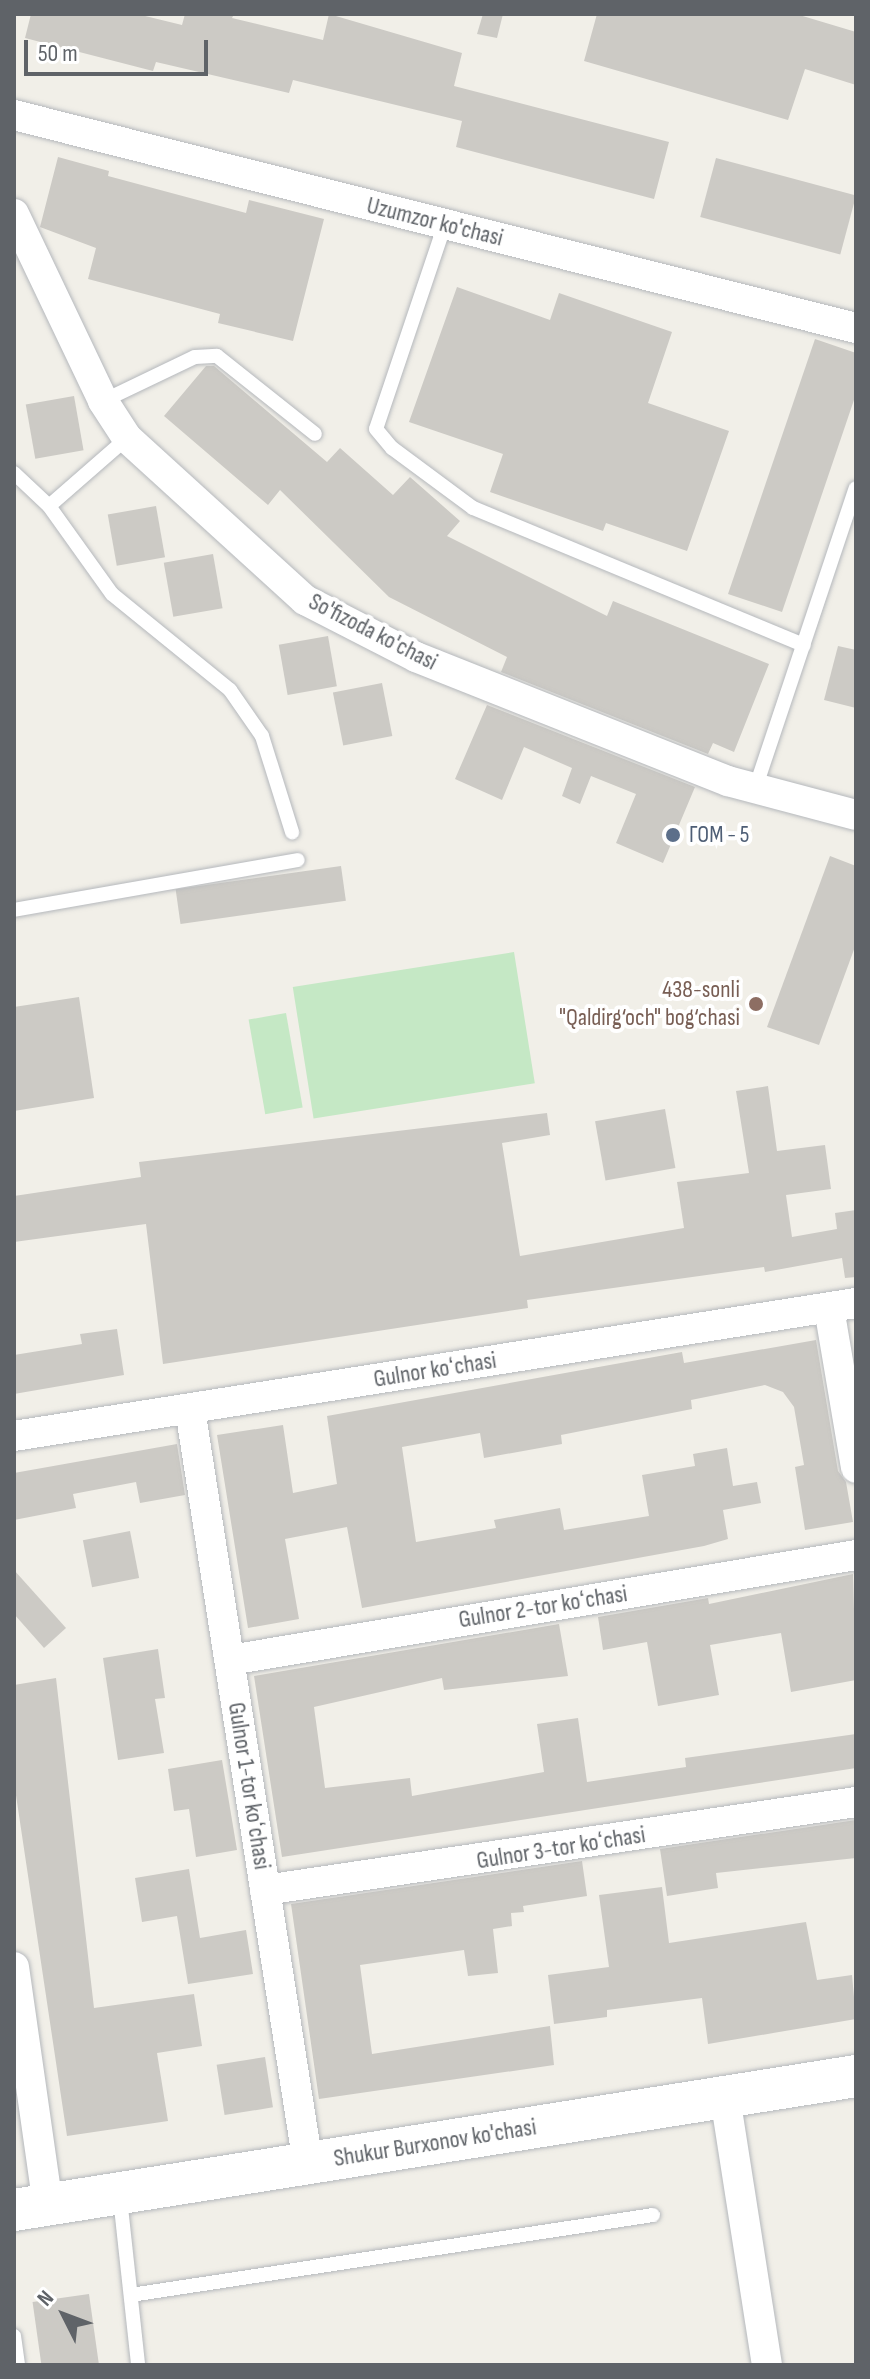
<!DOCTYPE html>
<html>
<head>
<meta charset="utf-8">
<style>
  body { margin:0 }
  #map { position:relative; width:870px; height:2379px; overflow:hidden; background:#f1efe8; font-family:"Sofia Sans Condensed",sans-serif }
  div>[style] { position:absolute }
  [style*='--x'] { left:calc(var(--x)*1px); top:calc(var(--y)*1px); width:calc(var(--w)*1px); rotate:calc(var(--a)*1deg) }
  .green>* { inset:0; background:#c5e8c5; transform-origin:0 0 }
  .building>* { inset:0; background:#cccac5; transform-origin:0 0 }
  .roads { filter:drop-shadow(0 0 2px #b5b8bc) drop-shadow(0 0 2px #b5b8bc) }
  .lane>* { height:14px; margin:-7px; padding:0 7px; transform-origin:7px; border-radius:7px; background:#fff }
  .street>* { height:30px; margin:-15px; padding:0 15px; transform-origin:15px; border-radius:15px; background:#fff }
  .secondary>* { height:42px; margin:-21px; padding:0 21px; transform-origin:21px; border-radius:21px; background:#fff }
  .dots>* { width:22px; height:22px; translate:-50% -50%; box-sizing:border-box; border:4px solid #fff; border-radius:50% }
  span { translate:-50% -50%; white-space:nowrap; text-align:center; line-height:1.15; -webkit-text-stroke:8px #fff; paint-order:stroke }
  .street-label { font-size:24px; color:#5f6368 }
  .service-label { font-size:24px; color:#4e5e75 }
  .left { translate:0 -50%; text-align:left }
  .education-label { font-size:24px; color:#785e54 }
  .right { translate:-100% -50%; text-align:right }
  .frame { position:absolute; inset:0; border:16px solid #5f6368; pointer-events:none }
  .north { position:absolute; left:24px; top:2275px; width:80px; height:80px; -webkit-text-stroke:6px #fff; paint-order:stroke; rotate:312deg; font-size:22px; font-weight:700; line-height:32px; text-align:center; color:#5f6368 }
  .north::after { content:''; display:block; margin:auto; width:28px; height:36px; background:#5f6368; clip-path:polygon(50% 0,100% 100%,50% 72%,0 100%) }
  .scale { position:absolute; left:24px; top:40px; width:184px; height:36px; box-sizing:border-box; border:4px solid #5f6368; border-top:0; padding-left:10px; font-size:24px; line-height:28px; white-space:nowrap; color:#5f6368; -webkit-text-stroke:6px #fff; paint-order:stroke }
</style>
</head>
<body>
<div id="map">
  <div class="green">
    <div style="left:514px;top:952px;width:133px;height:224px;rotate:81deg"></div>
    <div style="left:286px;top:1013px;width:96px;height:38px;rotate:80deg"></div>
  </div>
  <div class="building">
    <div style="clip-path:polygon(31px 14px,137px 14px,182px 25px,185px 14px,234px 14px,232px 18px,323px 40px,329px 14px,462px 53px,454px 86px,669px 142px,654px 199px,456px 147px,462px 121px,293px 80px,289px 93px,156px 62px,153px 71px,25px 38px)"></div>
    <div style="clip-path:polygon(483px 14px,503px 14px,497px 38px,477px 34px)"></div>
    <div style="clip-path:polygon(597px 14px,796px 14px,856px 32px,856px 85px,805px 69px,788px 120px,584px 61px)"></div>
    <div style="clip-path:polygon(58px 157px,109px 171px,108px 176px,246px 213px,249px 200px,324px 219px,293px 341px,218px 323px,220px 314px,88px 279px,96px 248px,40px 227px)"></div>
    <div style="left:716px;top:158px;width:145px;height:61px;rotate:15deg"></div>
    <div style="clip-path:polygon(457px 287px,550px 320px,559px 293px,672px 332px,648px 403px,729px 431px,687px 551px,606px 523px,603px 531px,490px 492px,503px 454px,409px 422px)"></div>
    <div style="clip-path:polygon(815px 339px,856px 353px,856px 394px,782px 612px,728px 594px)"></div>
    <div style="clip-path:polygon(206px 366px,214px 366px,327px 462px,340px 448px,393px 495px,410px 477px,460px 521px,447px 536px,607px 616px,613px 601px,769px 664px,734px 752px,713px 743px,708px 754px,501px 672px,507px 657px,389px 597px,280px 490px,268px 505px,164px 416px)"></div>
    <div style="left:74px;top:396px;width:55px;height:49px;rotate:80deg"></div>
    <div style="left:156px;top:506px;width:52px;height:49px;rotate:80deg"></div>
    <div style="left:213px;top:554px;width:55px;height:50px;rotate:80deg"></div>
    <div style="left:328px;top:636px;width:51px;height:50px;rotate:80deg"></div>
    <div style="clip-path:polygon(838px 646px,856px 650px,856px 708px,824px 700px)"></div>
    <div style="left:382px;top:683px;width:54px;height:50px;rotate:79deg"></div>
    <div style="clip-path:polygon(487px 705px,695px 787px,663px 863px,616px 843px,636px 794px,591px 776px,580px 804px,562px 796px,572px 768px,524px 747px,502px 800px,455px 779px)"></div>
    <div style="clip-path:polygon(830px 856px,856px 866px,856px 944px,819px 1045px,767px 1027px)"></div>
    <div style="left:341px;top:866px;width:35px;height:167px;rotate:82deg"></div>
    <div style="clip-path:polygon(79px 997px,94px 1098px,14px 1111px,14px 1007px)"></div>
    <div style="clip-path:polygon(768px 1086px,777px 1151px,825px 1145px,831px 1189px,786px 1195px,792px 1237px,837px 1229px,835px 1213px,856px 1210px,856px 1277px,845px 1278px,842px 1258px,765px 1272px,764px 1267px,527px 1300px,528px 1308px,163px 1364px,146px 1224px,14px 1242px,14px 1196px,141px 1177px,139px 1162px,547px 1113px,550px 1135px,502px 1143px,520px 1256px,684px 1228px,677px 1182px,749px 1173px,736px 1091px)"></div>
    <div style="left:665px;top:1109px;width:60px;height:71px;rotate:80deg"></div>
    <div style="clip-path:polygon(117px 1329px,124px 1375px,14px 1394px,14px 1355px,82px 1344px,80px 1334px)"></div>
    <div style="clip-path:polygon(816px 1340px,838px 1471px,846px 1482px,853px 1522px,805px 1530px,795px 1467px,804px 1465px,794px 1407px,783px 1392px,765px 1385px,691px 1400px,692px 1409px,561px 1435px,562px 1444px,484px 1458px,480px 1433px,402px 1447px,416px 1542px,496px 1528px,494px 1520px,560px 1508px,564px 1530px,649px 1516px,642px 1475px,695px 1466px,693px 1454px,727px 1448px,733px 1486px,757px 1482px,761px 1503px,723px 1510px,728px 1539px,704px 1546px,362px 1608px,347px 1527px,285px 1539px,299px 1619px,248px 1628px,217px 1435px,283px 1425px,293px 1493px,337px 1484px,327px 1416px,682px 1352px,684px 1363px)"></div>
    <div style="clip-path:polygon(177px 1444px,185px 1495px,140px 1503px,136px 1482px,73px 1494px,76px 1508px,14px 1520px,14px 1473px)"></div>
    <div style="left:130px;top:1531px;width:48px;height:48px;rotate:79deg"></div>
    <div style="clip-path:polygon(14px 1570px,66px 1628px,44px 1648px,14px 1614px)"></div>
    <div style="clip-path:polygon(853px 1574px,856px 1680px,791px 1692px,781px 1633px,710px 1645px,719px 1695px,658px 1706px,647px 1642px,603px 1650px,598px 1617px,708px 1598px,709px 1604px)"></div>
    <div style="clip-path:polygon(559px 1624px,568px 1676px,444px 1690px,442px 1678px,314px 1707px,325px 1788px,410px 1778px,412px 1796px,544px 1772px,537px 1724px,578px 1718px,587px 1782px,686px 1767px,685px 1758px,856px 1734px,856px 1768px,282px 1857px,254px 1676px)"></div>
    <div style="clip-path:polygon(158px 1649px,165px 1698px,155px 1699px,164px 1753px,118px 1760px,103px 1658px)"></div>
    <div style="clip-path:polygon(56px 1678px,94px 2008px,194px 1994px,202px 2046px,157px 2053px,168px 2121px,67px 2136px,14px 1782px,14px 1685px)"></div>
    <div style="clip-path:polygon(222px 1760px,237px 1850px,196px 1857px,189px 1809px,174px 1811px,168px 1769px)"></div>
    <div style="clip-path:polygon(856px 1820px,856px 1858px,716px 1873px,718px 1888px,667px 1896px,660px 1849px)"></div>
    <div style="clip-path:polygon(582px 1861px,587px 1896px,523px 1906px,524px 1912px,511px 1913px,512px 1926px,493px 1929px,498px 1973px,468px 1976px,464px 1950px,360px 1965px,372px 2054px,550px 2026px,554px 2065px,319px 2099px,291px 1904px)"></div>
    <div style="clip-path:polygon(189px 1869px,200px 1938px,246px 1930px,253px 1974px,188px 1984px,177px 1916px,142px 1922px,135px 1878px)"></div>
    <div style="clip-path:polygon(662px 1887px,669px 1943px,806px 1922px,817px 1980px,852px 1975px,856px 2019px,708px 2044px,702px 1998px,607px 2010px,607px 2017px,554px 2024px,548px 1975px,609px 1967px,599px 1895px)"></div>
    <div style="left:265px;top:2057px;width:51px;height:49px;rotate:81deg"></div>
    <div style="left:89px;top:2294px;width:72px;height:57px;rotate:82deg"></div>
  </div>
  <div class="roads">
    <div class="lane">
      <div style="--x:445;--y:224;--w:216;--a:108.6"></div>
      <div style="--x:376;--y:429;--w:25;--a:50"></div>
      <div style="--x:392;--y:448;--w:101;--a:36.5"></div>
      <div style="--x:473;--y:508;--w:358;--a:22.5"></div>
      <div style="--x:103;--y:401;--w:102;--a:-25.6"></div>
      <div style="--x:195;--y:357;--w:22;--a:-3"></div>
      <div style="--x:217;--y:356;--w:125;--a:38.5"></div>
      <div style="--x:127;--y:438;--w:103;--a:138.9"></div>
      <div style="--x:49;--y:506;--w:108;--a:54.4"></div>
      <div style="--x:112;--y:594;--w:152;--a:39.1"></div>
      <div style="--x:230;--y:690;--w:56;--a:55.2"></div>
      <div style="--x:262;--y:736;--w:101;--a:72.6"></div>
      <div style="--x:14;--y:473;--w:48;--a:43.3"></div>
      <div style="--x:755;--y:789;--w:317;--a:-71.5"></div>
      <div style="--x:14;--y:910;--w:288;--a:-10"></div>
      <div style="--x:120;--y:2198;--w:168;--a:83.8"></div>
      <div style="--x:131;--y:2295;--w:528;--a:-8.71"></div>
      <div style="--x:14;--y:2336;--w:29;--a:82"></div>
    </div>
    <div class="street">
      <div style="--x:14;--y:115;--w:869;--a:14.2"></div>
      <div style="--x:14;--y:214;--w:207;--a:64.5"></div>
      <div style="--x:103;--y:401;--w:44;--a:57"></div>
      <div style="--x:127;--y:438;--w:241;--a:42.3"></div>
      <div style="--x:305;--y:600;--w:125;--a:27.2"></div>
      <div style="--x:416;--y:657;--w:336;--a:21.7"></div>
      <div style="--x:728;--y:781;--w:132;--a:14.9"></div>
      <div style="--x:829;--y:1308;--w:162;--a:80.4"></div>
      <div style="--x:190;--y:1409;--w:764;--a:81.12"></div>
      <div style="--x:14;--y:1436;--w:852;--a:-8.98"></div>
      <div style="--x:230;--y:1660;--w:635;--a:-9.52"></div>
      <div style="--x:265;--y:1890;--w:598;--a:-8.47"></div>
      <div style="--x:14;--y:1967;--w:240;--a:81.9"></div>
      <div style="--x:725;--y:2097;--w:271;--a:81.1"></div>
    </div>
    <div class="secondary">
      <div style="--x:14;--y:2210;--w:853;--a:-9.04"></div>
    </div>
  </div>
  <div class="dots">
    <div style="left:673px;top:835px;background:#5c6f8a"></div>
    <div style="left:756px;top:1004px;background:#8d6e63"></div>
  </div>
  <div class="street-label">
    <span style="left:435px;top:222px;rotate:14deg">Uzumzor ko'chasi</span>
    <span style="left:373px;top:632px;rotate:27deg">So'fizoda ko'chasi</span>
    <span style="left:435px;top:1370px;rotate:-9deg">Gulnor koʻchasi</span>
    <span style="left:543px;top:1607px;rotate:-9deg">Gulnor 2-tor koʻchasi</span>
    <span style="left:249px;top:1786px;rotate:81deg">Gulnor 1-tor koʻchasi</span>
    <span style="left:561px;top:1848px;rotate:-9deg">Gulnor 3-tor koʻchasi</span>
    <span style="left:435px;top:2143px;rotate:-9deg">Shukur Burxonov ko'chasi</span>
  </div>
  <div class="service-label">
    <span class="left" style="left:689px;top:835px">ГОМ - 5</span>
  </div>
  <div class="education-label">
    <span class="right" style="left:740px;top:1004px">438-sonli<br>"Qaldirg‘och" bog‘chasi</span>
  </div>
  <div class="frame"></div>
  <div class="north">N</div>
  <div class="scale">50 m</div>
</div>
</body>
</html>
